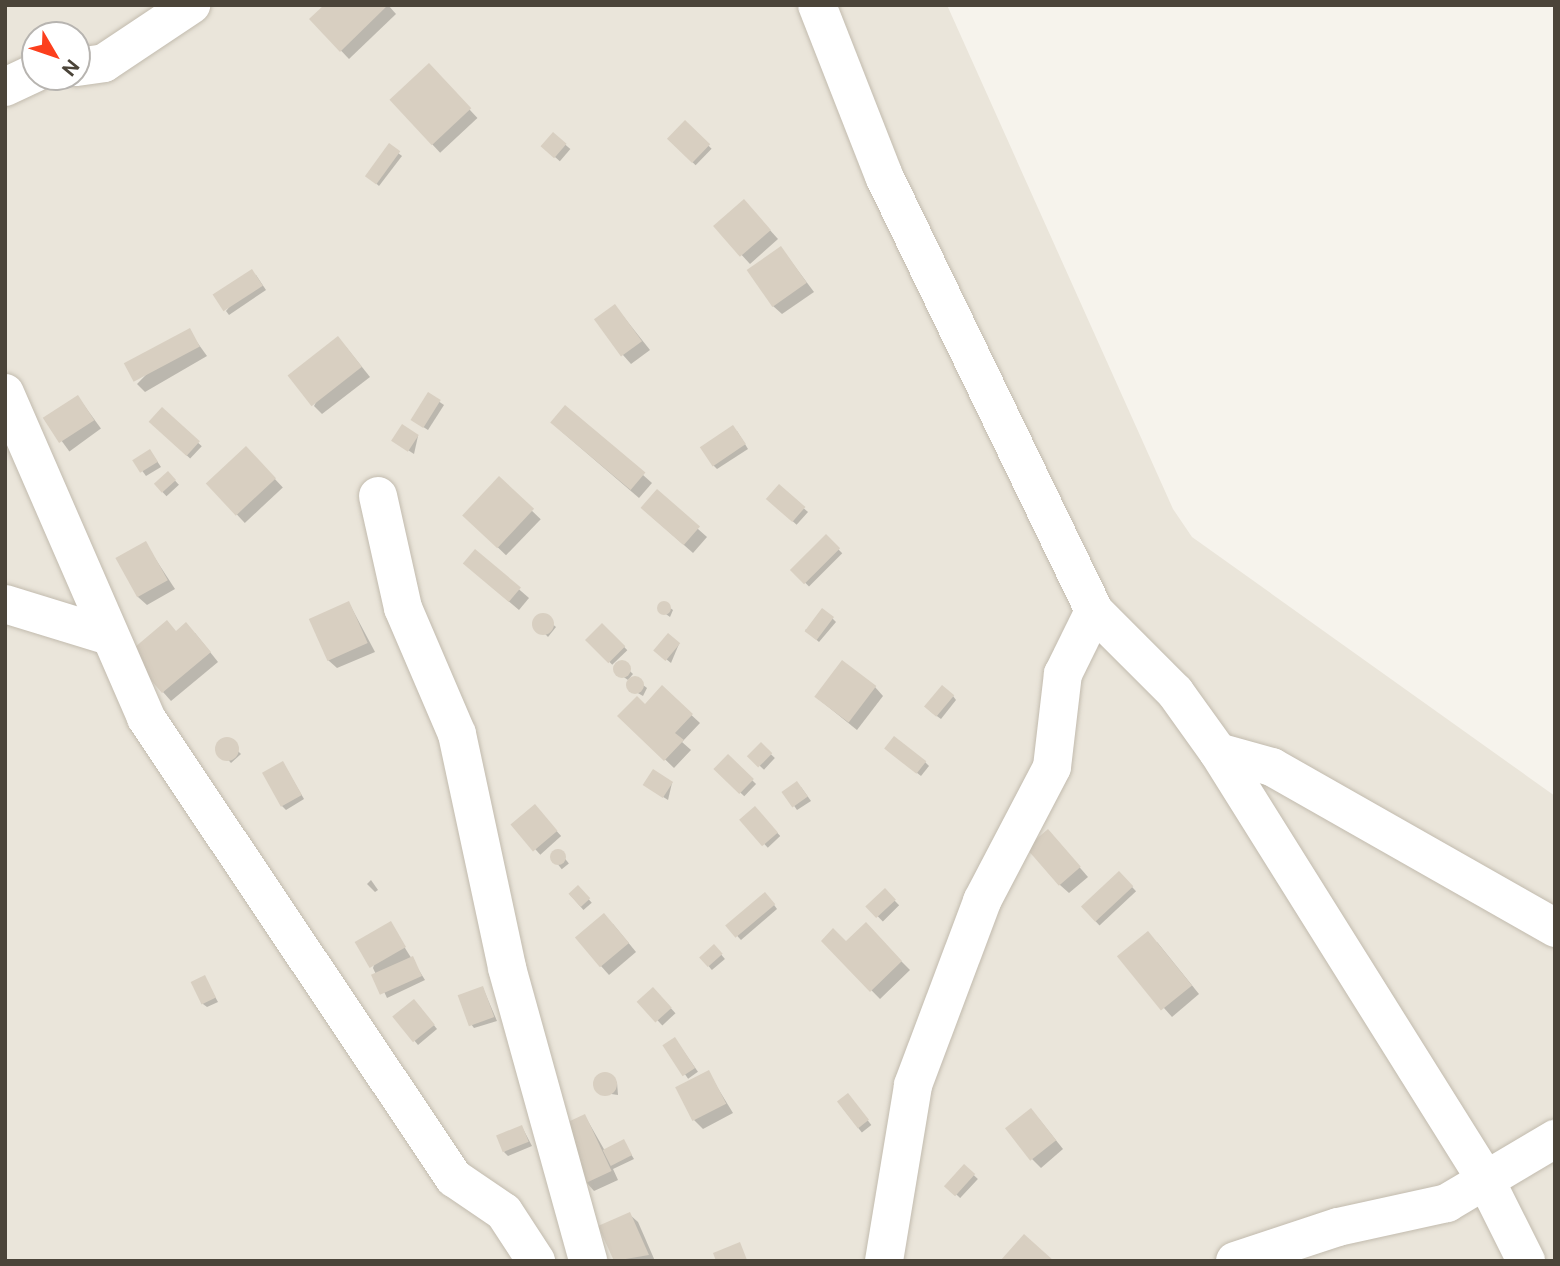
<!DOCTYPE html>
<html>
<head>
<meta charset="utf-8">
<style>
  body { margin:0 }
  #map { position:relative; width:1560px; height:1266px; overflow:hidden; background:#f6f3ec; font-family:"Public Sans",sans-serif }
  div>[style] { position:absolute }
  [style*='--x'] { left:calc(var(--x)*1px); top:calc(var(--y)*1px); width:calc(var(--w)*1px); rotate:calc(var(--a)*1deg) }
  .residential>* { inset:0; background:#eae5da }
  .shadow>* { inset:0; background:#0003; transform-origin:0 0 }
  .building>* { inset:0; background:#d8cfc1; transform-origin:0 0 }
  .round { border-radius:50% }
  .roads { filter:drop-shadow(0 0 2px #c2bbae) drop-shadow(0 0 2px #c2bbae) }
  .minor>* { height:38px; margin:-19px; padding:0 19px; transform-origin:19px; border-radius:19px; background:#fff }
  span { translate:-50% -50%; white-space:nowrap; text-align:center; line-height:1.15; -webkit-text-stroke:5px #fff; paint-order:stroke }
  .frame { position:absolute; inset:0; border:7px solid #4b4439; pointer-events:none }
  .north { position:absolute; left:21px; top:21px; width:70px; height:70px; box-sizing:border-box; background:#fff; border:2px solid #b7b4b0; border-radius:50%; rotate:129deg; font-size:19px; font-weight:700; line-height:28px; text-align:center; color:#4b4439 }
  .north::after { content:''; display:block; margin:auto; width:24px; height:32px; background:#fc3f1d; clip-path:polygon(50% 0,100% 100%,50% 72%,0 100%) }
</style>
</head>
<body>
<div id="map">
  <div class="residential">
    <div style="clip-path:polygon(evenodd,5px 5px,947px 5px,1173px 509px,1192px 537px,1555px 796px,1555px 1261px,5px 1261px,5px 5px,35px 35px,77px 35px,77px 77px,35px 77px,35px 35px)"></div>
  </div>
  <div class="shadow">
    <div style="clip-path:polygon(326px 5px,388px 5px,396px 14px,349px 59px,311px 19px)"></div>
    <div style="left:429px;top:66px;width:71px;height:51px;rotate:47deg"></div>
    <div style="left:685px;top:123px;width:37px;height:23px;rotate:44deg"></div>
    <div style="left:553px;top:134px;width:23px;height:16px;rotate:41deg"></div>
    <div style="clip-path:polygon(389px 146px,402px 156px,379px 186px,370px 178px)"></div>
    <div style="clip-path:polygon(752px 210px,778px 239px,750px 264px,715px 226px)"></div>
    <div style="clip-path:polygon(781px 248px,814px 292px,782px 314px,773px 306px)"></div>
    <div style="clip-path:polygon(256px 275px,266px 290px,229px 315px,226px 311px)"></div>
    <div style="clip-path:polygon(615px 306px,650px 350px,631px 364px,623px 355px)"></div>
    <div style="clip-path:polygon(189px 331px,207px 356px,145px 392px,137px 384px)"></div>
    <div style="clip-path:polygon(346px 347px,370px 377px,322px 414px,314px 406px)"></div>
    <div style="clip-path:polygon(428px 394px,444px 405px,428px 430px,417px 423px)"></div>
    <div style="left:78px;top:397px;width:39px;height:39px;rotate:54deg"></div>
    <div style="left:163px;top:410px;width:53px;height:17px;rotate:43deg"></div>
    <div style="clip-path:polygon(561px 431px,643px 475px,652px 483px,639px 498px)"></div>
    <div style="clip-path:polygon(737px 431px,748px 449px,717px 469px,713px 465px)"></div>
    <div style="clip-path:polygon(418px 436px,414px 454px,394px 441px)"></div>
    <div style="left:246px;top:448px;width:54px;height:52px;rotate:47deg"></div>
    <div style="clip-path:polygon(153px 455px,161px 467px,146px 476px,135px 461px)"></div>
    <div style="left:168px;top:473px;width:16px;height:17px;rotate:47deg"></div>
    <div style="left:499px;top:479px;width:58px;height:50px;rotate:44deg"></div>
    <div style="left:779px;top:486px;width:39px;height:17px;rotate:42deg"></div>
    <div style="clip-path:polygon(651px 516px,698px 529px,707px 537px,693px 553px)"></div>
    <div style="left:826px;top:537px;width:23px;height:47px;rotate:45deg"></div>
    <div style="clip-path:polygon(145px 543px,175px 589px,147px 605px,138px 597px)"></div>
    <div style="clip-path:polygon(475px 551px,529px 598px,519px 610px,473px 571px)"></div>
    <div style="clip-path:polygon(349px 603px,375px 652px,337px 668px,328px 660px)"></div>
    <div style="clip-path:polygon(663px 603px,673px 610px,670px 617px,659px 609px)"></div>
    <div style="clip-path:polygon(541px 615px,556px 627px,548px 637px,535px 623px)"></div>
    <div style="clip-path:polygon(832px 618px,836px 622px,819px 642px,805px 630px)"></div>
    <div style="left:603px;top:625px;width:35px;height:21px;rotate:46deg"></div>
    <div style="clip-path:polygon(195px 633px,218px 662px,171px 701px,163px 692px)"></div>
    <div style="clip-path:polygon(679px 644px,671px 663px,660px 654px)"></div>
    <div style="clip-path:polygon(621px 663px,633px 674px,628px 680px,615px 671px)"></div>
    <div style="clip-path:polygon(634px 678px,647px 688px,643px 696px,629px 688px)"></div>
    <div style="clip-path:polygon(875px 687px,883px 696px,857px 730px,816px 697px)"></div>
    <div style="clip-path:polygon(662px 688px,700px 723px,682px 742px,691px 750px,674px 768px,620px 716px,645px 706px)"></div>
    <div style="clip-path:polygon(953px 696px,956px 700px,941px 719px,930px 711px)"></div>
    <div style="clip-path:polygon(226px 740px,241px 754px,231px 763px,218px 748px)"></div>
    <div style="left:761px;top:745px;width:19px;height:16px;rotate:43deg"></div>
    <div style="clip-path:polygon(890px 752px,925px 762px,929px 766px,921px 776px)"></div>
    <div style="left:728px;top:757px;width:39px;height:17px;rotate:44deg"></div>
    <div style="clip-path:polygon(283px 763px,304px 799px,286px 810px,282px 806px)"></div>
    <div style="clip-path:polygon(672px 783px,668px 800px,649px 788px)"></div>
    <div style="clip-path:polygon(801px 787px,811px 801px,797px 810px,784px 791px)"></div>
    <div style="left:535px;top:807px;width:39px;height:28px;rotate:48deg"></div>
    <div style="left:755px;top:809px;width:37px;height:17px;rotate:47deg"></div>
    <div style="clip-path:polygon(1056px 840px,1088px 877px,1069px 893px,1060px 885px)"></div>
    <div style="left:559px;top:851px;width:16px;height:9px;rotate:52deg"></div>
    <div style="left:1119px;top:873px;width:25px;height:50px;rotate:47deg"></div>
    <div style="clip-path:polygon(371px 880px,378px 890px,375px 892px,367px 884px)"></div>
    <div style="left:578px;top:887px;width:21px;height:11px;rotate:49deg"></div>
    <div style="left:885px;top:891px;width:20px;height:23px;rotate:45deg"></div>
    <div style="clip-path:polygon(769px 898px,777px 909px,741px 940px,728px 926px)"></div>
    <div style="clip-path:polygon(390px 924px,425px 980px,387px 998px,373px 968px)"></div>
    <div style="clip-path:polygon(613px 924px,636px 952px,609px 975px,601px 966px)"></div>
    <div style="clip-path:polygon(865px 925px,910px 970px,880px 999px,823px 941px,846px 943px)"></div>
    <div style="clip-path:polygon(1157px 942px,1199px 994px,1172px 1017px,1164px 1008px)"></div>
    <div style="left:714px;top:946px;width:17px;height:17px;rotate:50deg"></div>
    <div style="clip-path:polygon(204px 977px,218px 1002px,207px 1007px,203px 1004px)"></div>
    <div style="clip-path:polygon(483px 988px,497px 1021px,474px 1028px,471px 1024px)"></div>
    <div style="left:653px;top:989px;width:33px;height:18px;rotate:47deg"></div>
    <div style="clip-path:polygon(418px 1005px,437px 1029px,418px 1045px,395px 1017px)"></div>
    <div style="left:675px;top:1039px;width:40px;height:12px;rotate:55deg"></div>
    <div style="clip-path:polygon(708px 1072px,733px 1113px,703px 1129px,694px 1120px)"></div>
    <div style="clip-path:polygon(601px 1076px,617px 1082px,618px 1095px,598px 1092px)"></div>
    <div style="left:851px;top:1099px;width:33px;height:12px;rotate:52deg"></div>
    <div style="clip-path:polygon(585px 1116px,605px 1151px,623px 1141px,634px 1159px,613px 1169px,618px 1180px,594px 1191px,586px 1182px)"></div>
    <div style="clip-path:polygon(1039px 1119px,1063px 1149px,1041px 1168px,1032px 1159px)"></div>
    <div style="clip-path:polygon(522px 1127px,532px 1146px,508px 1156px,504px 1152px)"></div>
    <div style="left:964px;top:1166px;width:19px;height:26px;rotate:43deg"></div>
    <div style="clip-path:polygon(629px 1214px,638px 1222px,655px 1261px,616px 1261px,601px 1227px)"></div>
  </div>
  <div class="building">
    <div style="clip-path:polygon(324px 5px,388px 5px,340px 52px,309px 19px)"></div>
    <div style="left:429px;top:63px;width:62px;height:54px;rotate:47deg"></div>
    <div style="left:685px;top:120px;width:35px;height:26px;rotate:44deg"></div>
    <div style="left:553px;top:132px;width:18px;height:19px;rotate:41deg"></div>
    <div style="left:389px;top:143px;width:14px;height:41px;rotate:36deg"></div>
    <div style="left:744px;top:199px;width:41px;height:41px;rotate:49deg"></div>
    <div style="left:781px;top:246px;width:45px;height:42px;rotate:55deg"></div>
    <div style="left:252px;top:269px;width:20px;height:47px;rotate:57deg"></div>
    <div style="left:615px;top:304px;width:46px;height:26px;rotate:54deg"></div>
    <div style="left:190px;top:328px;width:21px;height:75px;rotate:62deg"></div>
    <div style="left:338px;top:336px;width:39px;height:64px;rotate:52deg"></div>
    <div style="left:428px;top:392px;width:15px;height:33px;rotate:32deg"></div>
    <div style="left:78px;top:395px;width:30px;height:42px;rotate:57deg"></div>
    <div style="left:565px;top:405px;width:105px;height:23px;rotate:40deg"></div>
    <div style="left:162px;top:407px;width:51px;height:20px;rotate:42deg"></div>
    <div style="left:402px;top:424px;width:20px;height:20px;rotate:33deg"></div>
    <div style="left:733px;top:425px;width:23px;height:40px;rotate:56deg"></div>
    <div style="left:246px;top:446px;width:44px;height:55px;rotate:47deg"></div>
    <div style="left:150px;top:449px;width:15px;height:21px;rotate:58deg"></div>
    <div style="left:168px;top:471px;width:12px;height:19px;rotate:48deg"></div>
    <div style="left:499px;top:476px;width:48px;height:54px;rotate:43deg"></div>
    <div style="left:779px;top:484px;width:35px;height:20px;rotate:41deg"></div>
    <div style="left:657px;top:489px;width:57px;height:25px;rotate:41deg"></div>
    <div style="left:826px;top:534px;width:20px;height:51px;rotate:45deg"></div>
    <div style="left:146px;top:541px;width:45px;height:35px;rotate:61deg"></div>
    <div style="left:475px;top:549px;width:60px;height:19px;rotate:40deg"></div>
    <div class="round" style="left:657px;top:601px;width:14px;height:14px"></div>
    <div style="left:349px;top:601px;width:46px;height:44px;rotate:66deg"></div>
    <div style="left:822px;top:608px;width:15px;height:29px;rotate:37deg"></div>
    <div class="round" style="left:532px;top:613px;width:22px;height:22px"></div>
    <div style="clip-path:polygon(167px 620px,176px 631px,186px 622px,211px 652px,162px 693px,128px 653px)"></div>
    <div style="left:602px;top:623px;width:33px;height:24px;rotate:45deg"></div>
    <div style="left:668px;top:633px;width:16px;height:23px;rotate:40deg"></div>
    <div style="left:842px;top:660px;width:43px;height:46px;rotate:37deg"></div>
    <div class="round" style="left:613px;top:660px;width:18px;height:18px"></div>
    <div class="round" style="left:626px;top:676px;width:18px;height:18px"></div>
    <div style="clip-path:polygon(662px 685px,693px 714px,675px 733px,684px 740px,664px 761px,617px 716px,637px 696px,645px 704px)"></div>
    <div style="left:942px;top:685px;width:16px;height:28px;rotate:40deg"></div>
    <div style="left:894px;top:736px;width:41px;height:16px;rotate:38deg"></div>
    <div class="round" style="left:215px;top:737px;width:24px;height:24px"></div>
    <div style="left:761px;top:742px;width:16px;height:20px;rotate:45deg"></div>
    <div style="left:728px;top:754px;width:36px;height:21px;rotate:44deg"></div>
    <div style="left:283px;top:761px;width:39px;height:24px;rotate:61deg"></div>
    <div style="left:653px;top:769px;width:24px;height:19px;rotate:33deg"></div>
    <div style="left:797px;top:781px;width:19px;height:19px;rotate:55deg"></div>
    <div style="left:535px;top:804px;width:35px;height:32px;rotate:50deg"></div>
    <div style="left:755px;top:806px;width:35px;height:21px;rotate:49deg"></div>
    <div style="left:1048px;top:829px;width:50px;height:29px;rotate:49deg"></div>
    <div class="round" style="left:550px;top:849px;width:16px;height:16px"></div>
    <div style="left:1119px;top:871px;width:21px;height:52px;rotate:47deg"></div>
    <div style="left:578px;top:885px;width:18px;height:13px;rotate:47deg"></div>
    <div style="left:885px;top:888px;width:16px;height:27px;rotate:47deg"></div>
    <div style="left:765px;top:892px;width:16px;height:52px;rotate:50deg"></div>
    <div style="left:604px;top:913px;width:39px;height:38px;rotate:50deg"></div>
    <div style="left:391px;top:921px;width:30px;height:42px;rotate:60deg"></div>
    <div style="clip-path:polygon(866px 922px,902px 961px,870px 992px,821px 941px,833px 928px,846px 941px)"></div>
    <div style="left:1148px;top:931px;width:70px;height:40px;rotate:51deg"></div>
    <div style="left:714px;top:944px;width:13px;height:20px;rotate:48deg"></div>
    <div style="left:413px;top:956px;width:22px;height:46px;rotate:66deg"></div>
    <div style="left:205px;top:975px;width:25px;height:16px;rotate:64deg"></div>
    <div style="left:483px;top:986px;width:33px;height:27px;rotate:70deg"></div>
    <div style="left:653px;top:987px;width:28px;height:22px;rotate:48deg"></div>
    <div style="left:414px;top:999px;width:33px;height:28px;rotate:51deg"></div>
    <div style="left:675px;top:1037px;width:37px;height:15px;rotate:57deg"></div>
    <div style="left:709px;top:1070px;width:38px;height:38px;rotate:63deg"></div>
    <div class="round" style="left:593px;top:1072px;width:24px;height:24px"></div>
    <div style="left:848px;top:1093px;width:34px;height:14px;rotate:52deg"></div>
    <div style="left:1031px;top:1108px;width:41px;height:33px;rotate:52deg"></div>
    <div style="left:585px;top:1114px;width:63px;height:29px;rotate:65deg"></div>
    <div style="left:522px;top:1125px;width:18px;height:28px;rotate:68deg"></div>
    <div style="left:624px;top:1139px;width:18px;height:24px;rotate:63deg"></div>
    <div style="left:964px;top:1164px;width:15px;height:30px;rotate:42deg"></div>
    <div style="clip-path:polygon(630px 1212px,649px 1255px,614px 1261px,598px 1226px)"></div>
    <div style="clip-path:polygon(1024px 1234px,1054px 1261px,1000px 1261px)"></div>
    <div style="clip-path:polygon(740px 1242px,747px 1260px,716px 1261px,713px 1253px)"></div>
  </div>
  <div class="roads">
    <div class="minor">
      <div style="--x:817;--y:5;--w:184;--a:68.6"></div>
      <div style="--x:884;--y:176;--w:483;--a:64.2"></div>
      <div style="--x:1094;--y:611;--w:115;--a:45"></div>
      <div style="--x:1175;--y:692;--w:74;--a:54.4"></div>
      <div style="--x:1218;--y:752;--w:501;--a:57.96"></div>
      <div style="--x:1484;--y:1177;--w:94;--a:63.4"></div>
      <div style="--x:77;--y:67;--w:27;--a:-8"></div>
      <div style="--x:104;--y:63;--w:105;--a:-33.7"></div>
      <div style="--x:5;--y:87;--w:33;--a:-25"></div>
      <div style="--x:5;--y:393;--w:354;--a:66.5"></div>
      <div style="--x:146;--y:718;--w:554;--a:56.2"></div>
      <div style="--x:454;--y:1178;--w:60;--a:34.2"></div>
      <div style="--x:504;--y:1212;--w:59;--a:56.9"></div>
      <div style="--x:378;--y:496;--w:115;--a:77.4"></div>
      <div style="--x:403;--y:608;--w:137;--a:66.8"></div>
      <div style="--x:457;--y:734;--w:239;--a:77.9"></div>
      <div style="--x:507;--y:968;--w:304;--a:74.5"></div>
      <div style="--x:5;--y:604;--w:106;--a:17.1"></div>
      <div style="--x:1218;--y:752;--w:56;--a:15.5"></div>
      <div style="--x:1272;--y:767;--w:326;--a:29.6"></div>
      <div style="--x:884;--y:1261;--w:178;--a:-80.6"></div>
      <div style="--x:913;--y:1085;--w:197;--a:-69.4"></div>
      <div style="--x:982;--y:901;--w:151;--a:-62.4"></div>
      <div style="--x:1052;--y:767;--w:94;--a:-83.3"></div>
      <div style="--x:1063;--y:674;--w:70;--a:-63.8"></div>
      <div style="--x:1235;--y:1261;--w:108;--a:-18.3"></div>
      <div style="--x:1338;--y:1227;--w:112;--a:-12.4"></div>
      <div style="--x:1447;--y:1203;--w:126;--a:-30.7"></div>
    </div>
  </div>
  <div class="frame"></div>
  <div class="north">N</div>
</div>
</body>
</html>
